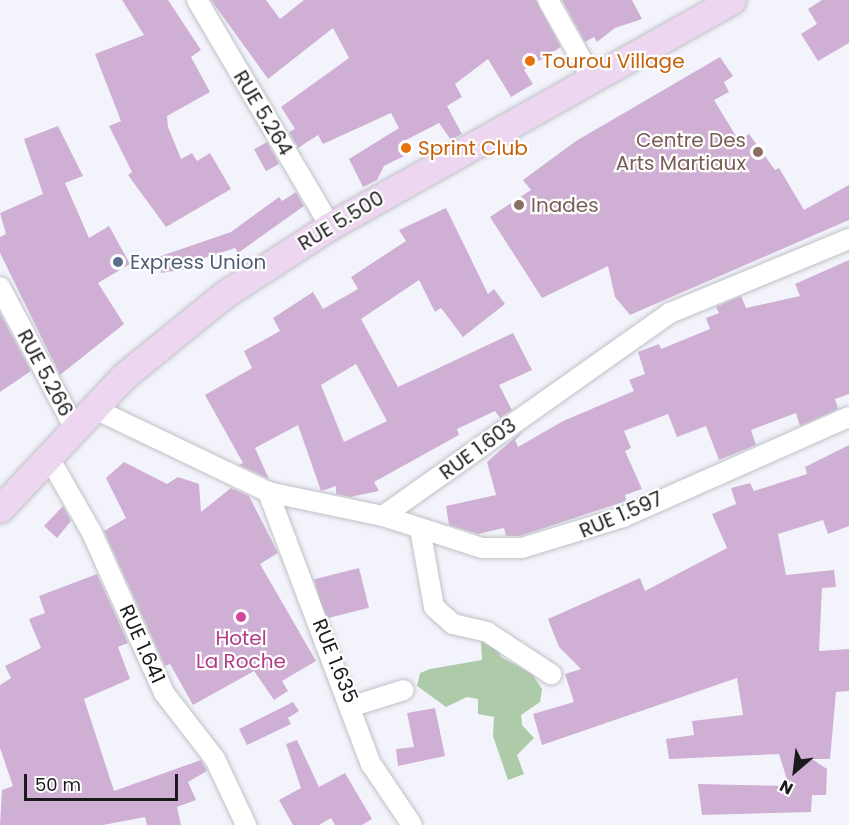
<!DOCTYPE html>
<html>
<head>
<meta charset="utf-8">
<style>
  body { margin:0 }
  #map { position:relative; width:849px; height:825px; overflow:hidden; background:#f3f4fb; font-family:Poppins,sans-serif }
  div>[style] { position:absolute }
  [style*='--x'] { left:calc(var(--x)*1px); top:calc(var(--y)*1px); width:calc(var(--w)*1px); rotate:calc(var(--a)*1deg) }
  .green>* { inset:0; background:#adcaa9 }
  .building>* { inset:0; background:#cfb0d4; transform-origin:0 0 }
  .roads { filter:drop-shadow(0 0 2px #c0c1c7) drop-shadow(0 0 2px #c0c1c7) }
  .minor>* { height:20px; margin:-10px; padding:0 10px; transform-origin:10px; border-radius:10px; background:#fff }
  .secondary>* { height:27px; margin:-13.5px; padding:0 13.5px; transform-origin:13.5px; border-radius:13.5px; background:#ecd6f0 }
  .dots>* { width:16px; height:16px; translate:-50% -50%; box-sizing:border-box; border:3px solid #fff; border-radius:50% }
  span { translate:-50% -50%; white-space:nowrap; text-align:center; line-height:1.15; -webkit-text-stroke:4.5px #fff; paint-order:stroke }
  .food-label { font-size:20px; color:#c56008 }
  .left { translate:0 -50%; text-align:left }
  .street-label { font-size:20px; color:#1a1a1c }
  .education-label { font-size:20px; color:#785e54 }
  .right { translate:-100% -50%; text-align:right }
  .service-label { font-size:20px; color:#4e5e75 }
  .hotel-label { font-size:20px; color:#b23c85 }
  .north { position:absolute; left:765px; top:741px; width:60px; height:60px; -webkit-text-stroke:4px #fff; paint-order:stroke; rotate:208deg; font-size:16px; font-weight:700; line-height:24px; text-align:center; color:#1a1a1c }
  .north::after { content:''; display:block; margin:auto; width:21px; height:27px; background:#1a1a1c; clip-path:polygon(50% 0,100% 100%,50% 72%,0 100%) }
  .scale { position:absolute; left:24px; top:774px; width:154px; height:27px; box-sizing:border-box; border:3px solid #1a1a1c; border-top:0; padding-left:8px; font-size:18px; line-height:21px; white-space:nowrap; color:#1a1a1c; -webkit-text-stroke:4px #fff; paint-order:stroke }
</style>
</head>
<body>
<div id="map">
  <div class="green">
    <div style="clip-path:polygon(487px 638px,495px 642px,501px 657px,532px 674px,542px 689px,540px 702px,521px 715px,522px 725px,534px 738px,517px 755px,524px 774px,508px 780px,493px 736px,494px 717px,478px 714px,478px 699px,467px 697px,446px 707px,417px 686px,420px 673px,430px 669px,482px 660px,481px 641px)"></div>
  </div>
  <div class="building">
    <div style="clip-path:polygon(122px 0,168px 0,201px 50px,191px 57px,210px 92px,167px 116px,168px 127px,181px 159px,192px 153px,197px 161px,210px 153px,231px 189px,166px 227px,128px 175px,132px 172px,109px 126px,121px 121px,95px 54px,144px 35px)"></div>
    <div style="clip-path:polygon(211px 0,266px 0,280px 19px,304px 0,536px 0,561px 47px,524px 70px,533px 84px,511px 97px,488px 59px,455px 84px,462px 97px,447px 106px,462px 134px,451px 140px,439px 123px,406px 140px,412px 152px,384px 166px,377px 180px,363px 187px,349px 159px,399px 128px,391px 113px,323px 144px,318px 135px,298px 148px,289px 132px,295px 129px,281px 107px,349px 58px,333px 28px,268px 79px)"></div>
    <div style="clip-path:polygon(562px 0,632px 0,642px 19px,615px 28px,597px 42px,594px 37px,585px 42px)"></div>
    <div style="clip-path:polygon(822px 0,849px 0,849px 43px,818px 61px,801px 34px,817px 24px,808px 9px)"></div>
    <div style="clip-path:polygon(720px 57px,733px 76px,724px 82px,729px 92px,714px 100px,739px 141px,749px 134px,775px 170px,779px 168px,804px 210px,849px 185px,849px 220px,630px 315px,615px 297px,608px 266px,542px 298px,490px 217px,531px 190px,523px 180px,576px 141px)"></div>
    <div style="clip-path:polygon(58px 126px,83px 176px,65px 183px,89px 238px,109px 226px,130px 264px,98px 283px,124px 324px,60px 375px,0 253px,0 237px,6px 234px,0 213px,43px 194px,24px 139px)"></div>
    <div style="left:267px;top:142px;width:25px;height:15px;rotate:61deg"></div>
    <div style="clip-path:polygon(296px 192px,304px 206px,238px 253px,235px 248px,192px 262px,193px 268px,161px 273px,158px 257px,231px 232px,279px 197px,282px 201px)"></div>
    <div style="clip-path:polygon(evenodd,446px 208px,488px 294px,494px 289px,505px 304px,463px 337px,441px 308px,435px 312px,419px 280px,361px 319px,398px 387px,513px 333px,532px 370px,499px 385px,512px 410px,500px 418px,495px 411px,457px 429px,459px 435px,374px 482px,379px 491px,350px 497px,336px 494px,336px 486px,321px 491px,298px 425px,255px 448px,269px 479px,239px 465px,243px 463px,205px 395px,252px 368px,244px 351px,280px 331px,273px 318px,313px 292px,323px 309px,358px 289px,351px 277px,406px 241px,399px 230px,446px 208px,356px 364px,387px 421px,344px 442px,321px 385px,356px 364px)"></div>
    <div style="clip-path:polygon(849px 260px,849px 394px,835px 399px,838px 409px,800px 426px,796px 413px,751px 430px,756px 445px,719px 460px,706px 426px,677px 437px,668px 414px,624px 431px,631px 448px,625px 451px,642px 489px,625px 495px,626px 501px,520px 536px,506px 536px,504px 528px,478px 534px,449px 525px,446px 506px,496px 495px,487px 462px,513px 439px,524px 431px,515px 440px,518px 447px,563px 421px,634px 391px,629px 380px,645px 374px,638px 352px,659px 344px,661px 349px,710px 329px,706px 318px,719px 313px,716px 307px,741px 296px,746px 308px,800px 296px,795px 284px)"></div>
    <div style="clip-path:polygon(0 313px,31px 371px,0 392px)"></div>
    <div style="clip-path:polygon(849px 445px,849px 526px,828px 534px,823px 520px,778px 534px,786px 575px,834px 570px,836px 587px,822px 588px,819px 651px,849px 649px,849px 691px,836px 692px,830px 759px,812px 759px,827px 769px,826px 795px,812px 795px,811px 812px,702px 815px,698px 784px,789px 786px,779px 754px,669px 759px,666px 739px,694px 735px,692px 721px,743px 715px,737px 678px,542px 745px,533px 714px,574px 702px,565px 674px,581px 669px,559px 647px,548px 619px,640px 578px,645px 591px,727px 548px,712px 514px,736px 504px,731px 488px,750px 483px,754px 491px,807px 474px,805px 467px)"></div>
    <div style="clip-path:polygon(124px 462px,167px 484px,178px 477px,199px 484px,201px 512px,231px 488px,249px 496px,278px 553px,260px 564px,316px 661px,282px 681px,288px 691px,274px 700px,254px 671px,193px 705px,170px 664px,165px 666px,104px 531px,126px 518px,106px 478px)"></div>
    <div style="clip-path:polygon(63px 506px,71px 521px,57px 538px,44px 526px)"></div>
    <div style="left:359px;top:568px;width:41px;height:46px;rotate:76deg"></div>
    <div style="clip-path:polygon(97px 574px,128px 643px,118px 647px,130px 679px,84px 699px,114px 791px,201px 760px,207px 771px,188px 782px,196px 800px,177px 807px,181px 825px,147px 825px,145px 817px,103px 825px,0 825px,2px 790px,13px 786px,0 748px,0 685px,11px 678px,5px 666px,41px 648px,29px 619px,45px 613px,39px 596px)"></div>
    <div style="clip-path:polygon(293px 702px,299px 711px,288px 718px,291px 724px,247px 745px,239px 729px)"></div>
    <div style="clip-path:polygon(435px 708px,445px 756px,398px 766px,396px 749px,414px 747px,407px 713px)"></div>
    <div style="clip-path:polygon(297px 740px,319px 787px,345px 773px,372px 819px,362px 825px,335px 825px,331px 818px,319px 825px,293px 825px,279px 800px,301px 788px,286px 744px)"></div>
  </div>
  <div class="roads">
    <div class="minor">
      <div style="--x:197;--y:0;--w:262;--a:59.5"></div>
      <div style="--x:548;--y:0;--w:90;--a:60.6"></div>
      <div style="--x:0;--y:287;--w:158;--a:62.1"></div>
      <div style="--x:93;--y:408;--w:194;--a:25.6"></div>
      <div style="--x:268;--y:492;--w:117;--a:11.8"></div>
      <div style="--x:383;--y:516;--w:352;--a:-35.3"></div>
      <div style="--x:670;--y:313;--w:194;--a:-22.5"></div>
      <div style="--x:48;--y:456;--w:86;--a:60.2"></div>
      <div style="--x:91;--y:531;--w:178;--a:65.7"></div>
      <div style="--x:164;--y:693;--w:83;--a:52.3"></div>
      <div style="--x:215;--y:759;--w:73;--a:64.8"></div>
      <div style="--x:268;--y:492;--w:291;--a:69.3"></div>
      <div style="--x:371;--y:764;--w:73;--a:56.1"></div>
      <div style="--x:383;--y:516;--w:104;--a:17.9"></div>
      <div style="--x:482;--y:548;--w:40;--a:0"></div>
      <div style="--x:522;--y:548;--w:106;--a:-17.1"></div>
      <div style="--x:623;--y:517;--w:247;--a:-23.9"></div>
      <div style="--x:420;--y:529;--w:79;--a:79.8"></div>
      <div style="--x:434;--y:607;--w:25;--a:42"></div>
      <div style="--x:453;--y:624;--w:35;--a:13"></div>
      <div style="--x:487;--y:632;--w:77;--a:33.3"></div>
      <div style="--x:353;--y:706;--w:53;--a:-17.4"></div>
    </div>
    <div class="secondary">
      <div style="--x:0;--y:509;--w:182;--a:-47"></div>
      <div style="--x:124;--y:376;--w:130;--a:-39.1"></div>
      <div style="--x:225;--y:294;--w:125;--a:-32.9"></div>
      <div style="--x:330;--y:226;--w:461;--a:-29.3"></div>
    </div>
  </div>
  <div class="dots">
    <div style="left:530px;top:61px;background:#e8710a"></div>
    <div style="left:406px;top:148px;background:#e8710a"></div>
    <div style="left:758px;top:152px;background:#8d6e63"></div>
    <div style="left:519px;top:205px;background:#8d6e63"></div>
    <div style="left:118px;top:262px;background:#5c6f8a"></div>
    <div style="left:241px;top:617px;background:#d1479c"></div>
  </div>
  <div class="food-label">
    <span class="left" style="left:542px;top:61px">Tourou Village</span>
    <span class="left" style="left:418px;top:148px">Sprint Club</span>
  </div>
  <div class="street-label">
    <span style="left:263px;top:113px;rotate:59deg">RUE 5.264</span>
    <span style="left:341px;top:221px;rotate:-31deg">RUE 5.500</span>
    <span style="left:45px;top:373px;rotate:62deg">RUE 5.266</span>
    <span style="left:478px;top:449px;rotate:-36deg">RUE 1.603</span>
    <span style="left:621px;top:515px;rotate:-23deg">RUE 1.597</span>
    <span style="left:142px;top:644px;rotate:66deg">RUE 1.641</span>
    <span style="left:335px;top:661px;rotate:68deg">RUE 1.635</span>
  </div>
  <div class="education-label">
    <span class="right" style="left:746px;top:152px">Centre Des<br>Arts Martiaux</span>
    <span class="left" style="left:531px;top:205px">Inades</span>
  </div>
  <div class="service-label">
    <span class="left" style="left:130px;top:262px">Express Union</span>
  </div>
  <div class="hotel-label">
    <span style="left:241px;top:650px">Hotel<br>La Roche</span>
  </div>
  <div class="north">N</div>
  <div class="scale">50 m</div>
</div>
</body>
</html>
